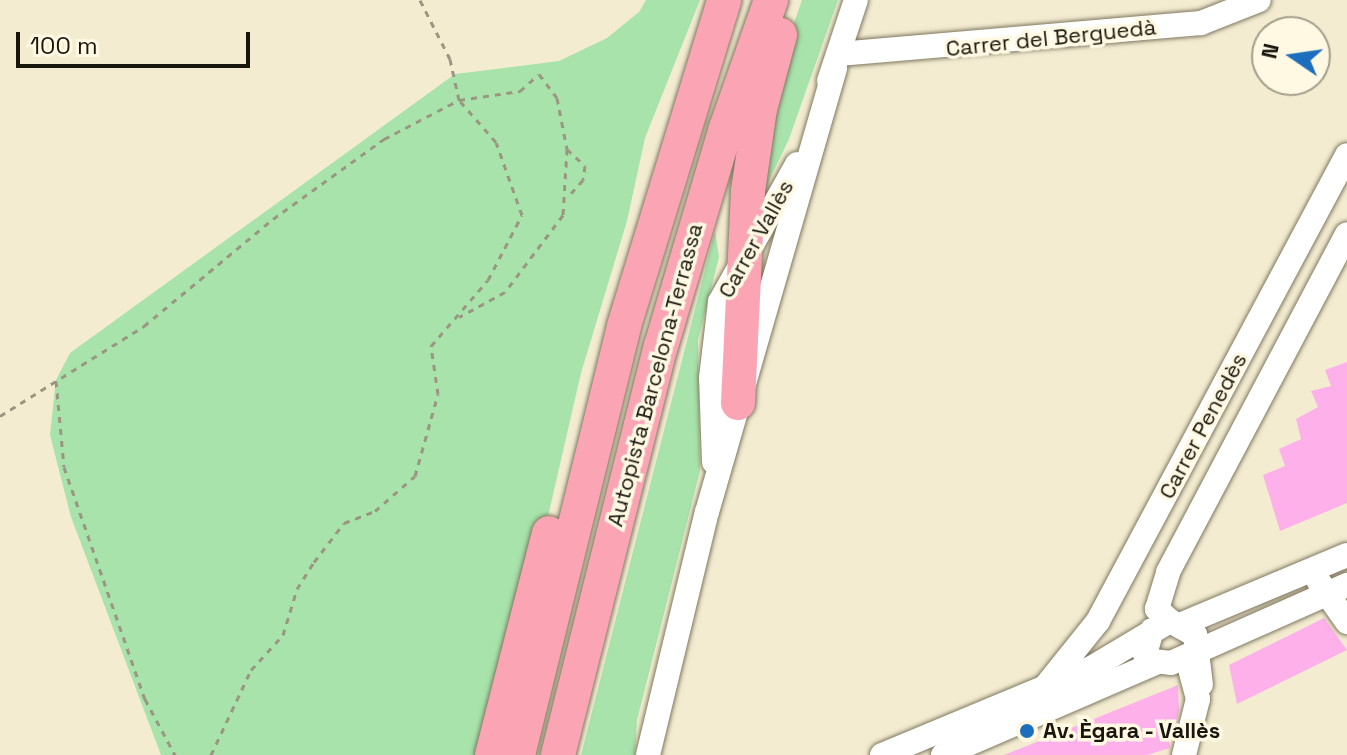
<!DOCTYPE html>
<html>
<head>
<meta charset="utf-8">
<style>
  body { margin:0 }
  #map { position:relative; width:1347px; height:755px; overflow:hidden; background:#f3ecd1; font-family:"Space Grotesk",sans-serif }
  div>[style] { position:absolute }
  [style*='--x'] { left:calc(var(--x)*1px); top:calc(var(--y)*1px); width:calc(var(--w)*1px); rotate:calc(var(--a)*1deg) }
  .green>* { inset:0; background:#a7e3ab }
  .building>* { inset:0; background:#feb0eb }
  .path>* { height:3px; margin-top:-1.5px; transform-origin:0; background:repeating-linear-gradient(90deg,#9b9682 0 6px,transparent 0 12px) }
  .roads { filter:drop-shadow(0 0 2px #7f7860) drop-shadow(0 0 2px #7f7860) }
  .minor>* { height:24px; margin:-12px; padding:0 12px; transform-origin:12px; border-radius:12px; background:#fff }
  .highway>* { height:34px; margin:-17px; padding:0 17px; transform-origin:17px; border-radius:17px; background:#faa4b4 }
  .dots>* { width:22px; height:22px; translate:-50% -50%; box-sizing:border-box; border:4px solid #fff9e3; border-radius:50% }
  span { translate:-50% -50%; white-space:nowrap; text-align:center; line-height:1.15; -webkit-text-stroke:7px #fff9e3; paint-order:stroke }
  .street-label { font-size:22px; color:#18150c }
  .poi-label { font-size:22px; color:#18150c; font-weight:700 }
  .left { translate:0 -50%; text-align:left }
  .north { position:absolute; left:1251px; top:16px; width:80px; height:80px; box-sizing:border-box; background:#fff9e3; border:2px solid #a39e8d; border-radius:50%; rotate:283deg; font-size:22px; font-weight:700; line-height:32px; text-align:center; color:#18150c }
  .north::after { content:''; display:block; margin:auto; width:28px; height:36px; background:#1d6fbd; clip-path:polygon(50% 0,100% 100%,50% 72%,0 100%) }
  .scale { position:absolute; left:16px; top:32px; width:234px; height:36px; box-sizing:border-box; border:4px solid #18150c; border-top:0; padding-left:10px; font-size:24px; line-height:28px; white-space:nowrap; color:#18150c; -webkit-text-stroke:6px #fff9e3; paint-order:stroke }
</style>
</head>
<body>
<div id="map">
  <div class="green">
    <div style="clip-path:polygon(646px 0,700px 0,645px 138px,627px 221px,581px 373px,493px 755px,161px 755px,71px 517px,50px 435px,56px 380px,70px 353px,455px 74px,559px 61px,607px 38px,639px 12px)"></div>
    <div style="clip-path:polygon(802px 0,838px 0,789px 139px,753px 214px,767px 101px)"></div>
    <div style="clip-path:polygon(715px 231px,719px 257px,698px 340px,700px 471px,637px 720px,635px 755px,581px 755px)"></div>
  </div>
  <div class="building">
    <div style="clip-path:polygon(1347px 362px,1347px 503px,1280px 531px,1263px 475px,1285px 466px,1279px 449px,1301px 439px,1296px 419px,1318px 407px,1311px 391px,1331px 386px,1325px 370px)"></div>
    <div style="clip-path:polygon(1324px 618px,1347px 650px,1237px 704px,1229px 665px)"></div>
    <div style="clip-path:polygon(1178px 685px,1179px 711px,1175px 728px,1168px 732px,1170px 748px,1147px 755px,1004px 755px)"></div>
  </div>
  <div class="path">
    <div style="--x:567;--y:149;--w:25;--a:43"></div>
    <div style="--x:585;--y:166;--w:14;--a:98"></div>
    <div style="--x:583;--y:180;--w:24;--a:132"></div>
    <div style="--x:56;--y:381;--w:86;--a:84.7"></div>
    <div style="--x:64;--y:467;--w:246;--a:70.8"></div>
    <div style="--x:145;--y:699;--w:64;--a:61.8"></div>
    <div style="--x:0;--y:416;--w:170;--a:-32"></div>
    <div style="--x:144;--y:326;--w:168;--a:-39.7"></div>
    <div style="--x:273;--y:219;--w:137;--a:-35.8"></div>
    <div style="--x:384;--y:139;--w:85;--a:-27.5"></div>
    <div style="--x:459;--y:100;--w:62;--a:-8.4"></div>
    <div style="--x:520;--y:91;--w:25;--a:-42"></div>
    <div style="--x:539;--y:74;--w:30;--a:53"></div>
    <div style="--x:557;--y:98;--w:52;--a:78.9"></div>
    <div style="--x:567;--y:149;--w:66;--a:93.5"></div>
    <div style="--x:563;--y:215;--w:96;--a:127"></div>
    <div style="--x:505;--y:292;--w:52;--a:151.5"></div>
    <div style="--x:211;--y:755;--w:94;--a:-64.8"></div>
    <div style="--x:251;--y:670;--w:47;--a:-47.6"></div>
    <div style="--x:283;--y:635;--w:48;--a:-73.1"></div>
    <div style="--x:297;--y:589;--w:32;--a:-58"></div>
    <div style="--x:314;--y:562;--w:49;--a:-52.4"></div>
    <div style="--x:344;--y:523;--w:33;--a:-21"></div>
    <div style="--x:375;--y:511;--w:53;--a:-41.2"></div>
    <div style="--x:415;--y:476;--w:85;--a:-74.3"></div>
    <div style="--x:438;--y:394;--w:49;--a:-98.3"></div>
    <div style="--x:431;--y:346;--w:87;--a:-49.2"></div>
    <div style="--x:488;--y:280;--w:73;--a:-62.4"></div>
    <div style="--x:522;--y:215;--w:77;--a:-109.6"></div>
    <div style="--x:496;--y:142;--w:56;--a:-131.4"></div>
    <div style="--x:459;--y:100;--w:42;--a:-102.4"></div>
    <div style="--x:450;--y:59;--w:66;--a:-117"></div>
  </div>
  <div class="roads">
    <div class="minor">
      <div style="--x:839;--y:54;--w:363;--a:-4.9"></div>
      <div style="--x:1201;--y:23;--w:62;--a:-21.6"></div>
      <div style="--x:829;--y:81;--w:85;--a:-71.6"></div>
      <div style="--x:714;--y:462;--w:84;--a:-92"></div>
      <div style="--x:711;--y:378;--w:77;--a:-83.2"></div>
      <div style="--x:720;--y:302;--w:158;--a:-60.8"></div>
      <div style="--x:1319;--y:582;--w:49;--a:55"></div>
      <div style="--x:1170;--y:621;--w:18;--a:-137"></div>
      <div style="--x:1157;--y:609;--w:39;--a:-73"></div>
      <div style="--x:1168;--y:572;--w:382;--a:-62.1"></div>
      <div style="--x:1182;--y:624;--w:179;--a:-22.7"></div>
      <div style="--x:1152;--y:630;--w:25;--a:106"></div>
      <div style="--x:1145;--y:654;--w:11;--a:41"></div>
      <div style="--x:1153;--y:661;--w:18;--a:6"></div>
      <div style="--x:1171;--y:663;--w:193;--a:-23.9"></div>
      <div style="--x:1045;--y:687;--w:85;--a:-51.2"></div>
      <div style="--x:1098;--y:621;--w:528;--a:-61.88"></div>
      <div style="--x:648;--y:755;--w:250;--a:-76.4"></div>
      <div style="--x:707;--y:512;--w:462;--a:-73.9"></div>
      <div style="--x:882;--y:755;--w:229;--a:-22.6"></div>
      <div style="--x:1093;--y:667;--w:90;--a:-30.9"></div>
      <div style="--x:1170;--y:621;--w:29;--a:29"></div>
      <div style="--x:1195;--y:635;--w:50;--a:83.2"></div>
      <div style="--x:943;--y:755;--w:234;--a:-23.4"></div>
      <div style="--x:1184;--y:755;--w:58;--a:-76"></div>
      <div style="--x:1198;--y:699;--w:28;--a:-105"></div>
    </div>
    <div class="highway">
      <div style="--x:738;--y:403;--w:212;--a:-87.3"></div>
      <div style="--x:748;--y:191;--w:83;--a:-81.7"></div>
      <div style="--x:760;--y:109;--w:77;--a:-74.9"></div>
      <div style="--x:492;--y:755;--w:229;--a:-75.6"></div>
      <div style="--x:518;--y:755;--w:442;--a:-76.1"></div>
      <div style="--x:624;--y:326;--w:341;--a:-72.9"></div>
      <div style="--x:558;--y:755;--w:422;--a:-75.9"></div>
      <div style="--x:661;--y:346;--w:227;--a:-73.4"></div>
      <div style="--x:726;--y:128;--w:136;--a:-70.6"></div>
    </div>
  </div>
  <div class="dots">
    <div style="left:1027px;top:731px;background:#1d6fbd"></div>
  </div>
  <div class="street-label">
    <span style="left:1051px;top:38px;rotate:-6deg">Carrer del Berguedà</span>
    <span style="left:756px;top:239px;rotate:-61deg">Carrer Vallès</span>
    <span style="left:655px;top:375px;rotate:-75deg">Autopista Barcelona-Terrassa</span>
    <span style="left:1203px;top:426px;rotate:-62deg">Carrer Penedès</span>
  </div>
  <div class="poi-label">
    <span class="left" style="left:1043px;top:731px">Av. Ègara - Vallès</span>
  </div>
  <div class="north">N</div>
  <div class="scale">100 m</div>
</div>
</body>
</html>
